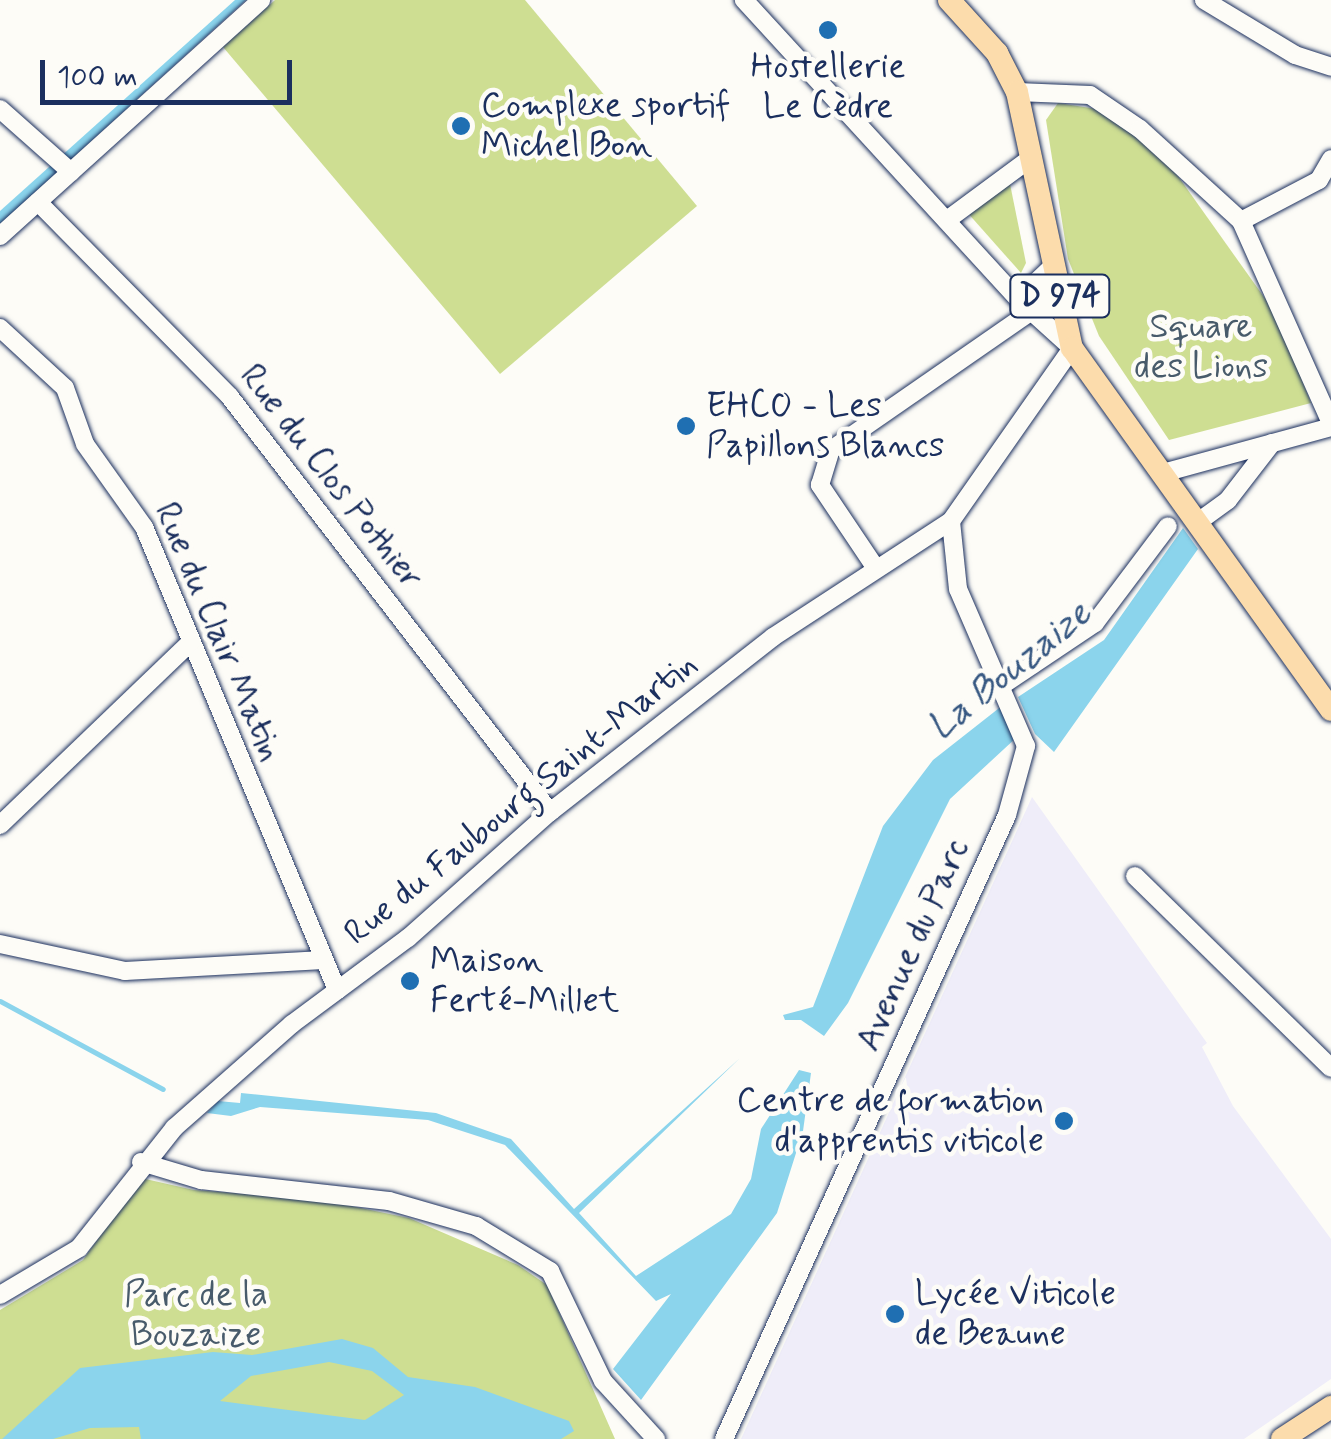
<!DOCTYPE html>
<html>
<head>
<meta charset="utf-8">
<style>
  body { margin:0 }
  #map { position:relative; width:1331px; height:1439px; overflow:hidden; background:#fdfcf7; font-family:Mynerve,sans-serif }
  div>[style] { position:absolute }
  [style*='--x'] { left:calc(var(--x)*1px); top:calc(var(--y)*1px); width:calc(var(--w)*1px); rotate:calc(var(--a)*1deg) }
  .built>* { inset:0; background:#efedf9 }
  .green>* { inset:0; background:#cede92 }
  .water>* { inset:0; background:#8bd4ec }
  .stream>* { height:5px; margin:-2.5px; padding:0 2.5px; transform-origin:2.5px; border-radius:2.5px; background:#8bd4ec }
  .roads { filter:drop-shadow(0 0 2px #1b2f5e) drop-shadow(0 0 2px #1b2f5e) }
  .minor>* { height:18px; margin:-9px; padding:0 9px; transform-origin:9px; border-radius:9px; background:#fdfcf7 }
  .major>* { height:22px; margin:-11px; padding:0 11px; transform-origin:11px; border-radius:11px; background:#fcdcac }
  .dots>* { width:28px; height:28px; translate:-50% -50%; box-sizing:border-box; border:5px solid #fdfcf7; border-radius:50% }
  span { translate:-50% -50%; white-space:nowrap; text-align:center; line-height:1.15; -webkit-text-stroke:9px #fdfcf7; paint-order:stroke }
  .shield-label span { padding:2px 8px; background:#fdfcf7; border:2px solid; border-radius:8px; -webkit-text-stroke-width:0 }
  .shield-label { font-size:32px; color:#1b2f5e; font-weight:700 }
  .poi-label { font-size:35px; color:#1b2f5e }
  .left { translate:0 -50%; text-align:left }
  .right { translate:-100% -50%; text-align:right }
  .park-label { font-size:35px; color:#485b6b }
  .street-label { font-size:35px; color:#1b2f5e }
  .water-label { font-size:38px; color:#375882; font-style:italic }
  .scale { position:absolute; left:40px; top:60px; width:252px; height:45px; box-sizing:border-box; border:5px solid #1b2f5e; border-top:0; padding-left:12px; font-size:30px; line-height:35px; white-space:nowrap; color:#1b2f5e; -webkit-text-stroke:8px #fdfcf7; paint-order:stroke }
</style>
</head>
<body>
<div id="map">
  <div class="built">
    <div style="clip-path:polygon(1032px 797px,1207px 1043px,1202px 1047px,1233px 1106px,1331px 1239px,1331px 1379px,1244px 1439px,741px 1439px)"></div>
  </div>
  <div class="green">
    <div style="clip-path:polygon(275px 0,525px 0,697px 206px,500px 374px,223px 47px)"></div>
    <div style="clip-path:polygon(1058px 103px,1097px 109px,1163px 155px,1276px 314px,1311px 403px,1169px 440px,1099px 336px,1068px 259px,1046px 120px)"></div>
    <div style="clip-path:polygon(1009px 179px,1026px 263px,1021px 273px,966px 211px)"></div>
    <div style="clip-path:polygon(141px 1178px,194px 1190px,322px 1200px,409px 1218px,518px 1265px,547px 1285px,615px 1439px,0 1439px,0 1310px,83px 1260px)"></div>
  </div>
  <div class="water">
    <div style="clip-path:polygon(235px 0,246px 0,0 224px,0 211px)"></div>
    <div style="clip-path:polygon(1183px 528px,1198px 549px,1054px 752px,1035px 734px,1018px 697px,1104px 640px)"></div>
    <div style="clip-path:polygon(1003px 705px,1017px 737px,950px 799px,848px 1003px,824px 1036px,801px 1020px,785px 1020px,783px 1015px,813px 1007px,883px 826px,933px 760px)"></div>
    <div style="clip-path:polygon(740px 1058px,579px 1213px,636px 1276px,731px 1214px,751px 1179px,761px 1129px,799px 1070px,811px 1073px,803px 1131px,777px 1213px,641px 1400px,613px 1369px,671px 1294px,656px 1301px,505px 1145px,428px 1120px,260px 1107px,231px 1116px,207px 1113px,218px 1101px,240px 1103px,241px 1093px,436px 1113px,511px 1139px,574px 1209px)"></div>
    <div style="clip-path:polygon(evenodd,342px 1339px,373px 1348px,408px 1377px,475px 1387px,569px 1421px,574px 1431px,561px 1439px,141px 1439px,139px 1427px,90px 1428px,53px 1439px,2px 1439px,80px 1368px,213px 1352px,252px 1355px,342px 1339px,329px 1362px,372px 1371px,404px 1395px,365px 1420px,220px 1401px,251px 1376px,329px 1362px)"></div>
  </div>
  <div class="stream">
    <div style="--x:0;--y:1001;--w:185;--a:28.4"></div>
  </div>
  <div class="roads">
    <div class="minor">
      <div style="--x:1204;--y:0;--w:106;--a:31.1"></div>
      <div style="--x:1295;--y:55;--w:38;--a:18"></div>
      <div style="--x:1017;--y:92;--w:73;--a:2.4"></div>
      <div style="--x:1090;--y:95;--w:60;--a:34.2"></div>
      <div style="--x:1140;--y:129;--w:137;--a:42.3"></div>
      <div style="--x:1241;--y:221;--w:221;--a:66"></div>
      <div style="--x:0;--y:109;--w:95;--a:41.6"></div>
      <div style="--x:38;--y:202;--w:274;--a:45.4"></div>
      <div style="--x:230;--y:397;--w:524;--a:52.36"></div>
      <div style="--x:947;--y:220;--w:106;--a:-36.5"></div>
      <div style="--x:1241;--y:221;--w:88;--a:-27.7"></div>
      <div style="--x:1319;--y:180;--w:24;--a:-60"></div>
      <div style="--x:0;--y:236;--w:352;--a:-42.1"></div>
      <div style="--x:1018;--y:299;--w:47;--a:-43.3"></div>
      <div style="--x:0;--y:328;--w:88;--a:42.7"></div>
      <div style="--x:65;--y:388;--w:59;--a:70.3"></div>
      <div style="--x:85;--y:444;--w:102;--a:54.6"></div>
      <div style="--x:144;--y:527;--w:502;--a:67.37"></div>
      <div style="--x:1163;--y:473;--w:174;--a:-15.3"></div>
      <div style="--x:1198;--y:522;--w:37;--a:-36"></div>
      <div style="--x:1228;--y:500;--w:72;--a:-52.3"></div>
      <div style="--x:875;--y:567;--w:99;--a:-123.9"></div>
      <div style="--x:820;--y:485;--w:37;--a:-73"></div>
      <div style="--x:831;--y:450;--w:244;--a:-34.7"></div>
      <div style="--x:1001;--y:686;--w:113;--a:-33.8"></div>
      <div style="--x:1095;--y:623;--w:121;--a:-53"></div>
      <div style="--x:0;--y:825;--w:265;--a:-43.8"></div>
      <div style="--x:1135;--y:876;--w:274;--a:44.4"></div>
      <div style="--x:0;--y:944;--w:128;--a:12.2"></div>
      <div style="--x:125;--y:971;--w:194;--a:-3.2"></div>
      <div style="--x:141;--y:1162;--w:63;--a:16.7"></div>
      <div style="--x:201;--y:1180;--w:189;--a:6.4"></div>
      <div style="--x:389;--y:1201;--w:91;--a:16"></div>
      <div style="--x:476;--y:1226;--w:87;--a:31.3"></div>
      <div style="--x:550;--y:1271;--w:122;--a:64.3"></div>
      <div style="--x:603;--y:1381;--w:79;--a:47.6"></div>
      <div style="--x:0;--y:1295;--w:92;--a:-30.7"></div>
      <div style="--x:79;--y:1248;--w:153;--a:-51.6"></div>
      <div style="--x:174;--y:1128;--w:157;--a:-41.4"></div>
      <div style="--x:292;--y:1024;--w:144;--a:-36.6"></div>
      <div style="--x:408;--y:938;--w:190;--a:-41.6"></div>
      <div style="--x:550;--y:812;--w:283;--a:-38.1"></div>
      <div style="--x:773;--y:637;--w:212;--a:-33.1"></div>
      <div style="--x:951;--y:521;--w:211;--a:-55"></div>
      <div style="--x:1072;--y:348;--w:73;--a:-137.8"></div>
      <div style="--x:1018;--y:299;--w:406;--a:-132.5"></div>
      <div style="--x:724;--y:1439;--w:685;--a:-65.6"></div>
      <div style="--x:1007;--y:815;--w:72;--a:-74.6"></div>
      <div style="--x:1026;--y:746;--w:171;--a:-113.4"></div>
      <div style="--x:958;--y:589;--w:68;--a:-95.9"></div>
    </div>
    <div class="major">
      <div style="--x:949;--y:0;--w:72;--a:47.8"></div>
      <div style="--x:997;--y:53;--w:44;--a:62.9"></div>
      <div style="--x:1017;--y:92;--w:262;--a:77.9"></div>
      <div style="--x:1072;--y:348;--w:445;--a:54.4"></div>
      <div style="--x:1282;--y:1439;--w:59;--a:-33.1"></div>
    </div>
  </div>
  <div class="dots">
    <div style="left:828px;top:30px;background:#1f6fb2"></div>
    <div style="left:461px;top:126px;background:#1f6fb2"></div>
    <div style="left:686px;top:426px;background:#1f6fb2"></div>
    <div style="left:410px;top:981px;background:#1f6fb2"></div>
    <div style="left:1064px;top:1121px;background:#1f6fb2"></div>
    <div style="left:895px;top:1314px;background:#1f6fb2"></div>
  </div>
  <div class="shield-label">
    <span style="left:1060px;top:296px">D 974</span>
  </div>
  <div class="poi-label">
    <span style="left:828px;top:87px">Hostellerie<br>Le Cèdre</span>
    <span class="left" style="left:481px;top:126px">Complexe sportif<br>Michel Bon</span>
    <span class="left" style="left:706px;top:426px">EHCO - Les<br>Papillons Blancs</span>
    <span class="left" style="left:430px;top:981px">Maison<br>Ferté-Millet</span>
    <span class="right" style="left:1044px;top:1121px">Centre de formation<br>d'apprentis viticole</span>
    <span class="left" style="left:915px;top:1314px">Lycée Viticole<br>de Beaune</span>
  </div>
  <div class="park-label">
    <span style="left:1201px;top:347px">Square<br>des Lions</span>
    <span style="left:196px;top:1315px">Parc de la<br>Bouzaize</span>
  </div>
  <div class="street-label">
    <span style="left:331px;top:477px;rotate:52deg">Rue du Clos Pothier</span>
    <span style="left:218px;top:632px;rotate:67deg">Rue du Clair Matin</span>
    <span style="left:521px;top:799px;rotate:-39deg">Rue du Faubourg Saint-Martin</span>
    <span style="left:913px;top:945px;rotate:-66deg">Avenue du Parc</span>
  </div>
  <div class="water-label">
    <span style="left:1010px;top:671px;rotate:-39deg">La Bouzaize</span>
  </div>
  <div class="scale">100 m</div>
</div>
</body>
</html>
